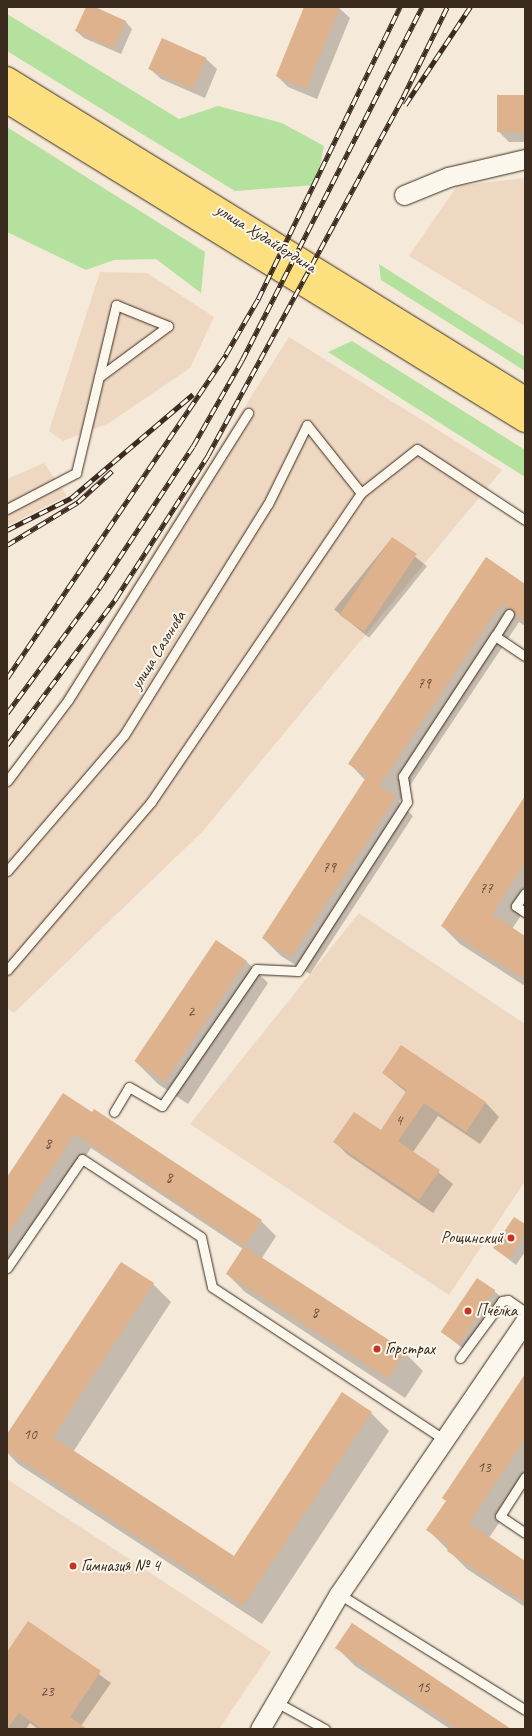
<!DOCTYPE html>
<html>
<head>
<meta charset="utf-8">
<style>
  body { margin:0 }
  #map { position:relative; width:532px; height:1736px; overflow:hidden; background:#f5e9d9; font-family:Caveat,sans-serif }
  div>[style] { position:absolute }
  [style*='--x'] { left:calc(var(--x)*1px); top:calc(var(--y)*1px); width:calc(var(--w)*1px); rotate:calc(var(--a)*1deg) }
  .built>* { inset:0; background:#eed8c2 }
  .green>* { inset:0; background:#b5e19e }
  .shadow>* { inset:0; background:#0003; transform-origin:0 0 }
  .building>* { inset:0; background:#ddb28d; transform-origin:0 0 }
  .roads { filter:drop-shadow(0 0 1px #3b2a1e) drop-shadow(0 0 1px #3b2a1e) }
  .service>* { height:9px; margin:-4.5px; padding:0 4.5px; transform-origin:4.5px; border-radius:4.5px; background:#fbf7ec }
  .minor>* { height:19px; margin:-9.5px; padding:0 9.5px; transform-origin:9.5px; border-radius:9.5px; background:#fbf7ec }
  .primary>* { height:22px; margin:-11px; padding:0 11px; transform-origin:11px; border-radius:11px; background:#fce080 }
  .rail>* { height:4.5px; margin-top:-2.25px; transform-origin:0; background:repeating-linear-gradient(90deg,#fbf7ec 0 9px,#3b2a1e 0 18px); box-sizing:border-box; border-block:1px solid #3b2a1e }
  .dots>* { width:11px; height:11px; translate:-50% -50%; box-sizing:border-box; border:2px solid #fbf7ec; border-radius:50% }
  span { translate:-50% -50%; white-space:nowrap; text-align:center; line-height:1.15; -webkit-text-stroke:4px #fbf7ec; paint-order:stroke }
  .number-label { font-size:15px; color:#644c3a }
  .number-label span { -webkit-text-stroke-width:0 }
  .street-label { font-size:17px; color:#3b2a1e }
  .poi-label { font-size:17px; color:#3b2a1e }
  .right { translate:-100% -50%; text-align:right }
  .left { translate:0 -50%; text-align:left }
  .frame { position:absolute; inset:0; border:8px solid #3b2a1e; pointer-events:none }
</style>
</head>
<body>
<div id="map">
  <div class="built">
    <div style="clip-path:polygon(525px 178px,525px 326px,409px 256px,457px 186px)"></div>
    <div style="clip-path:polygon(100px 272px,147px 273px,214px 317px,190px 368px,109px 423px,63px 441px,49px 431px)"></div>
    <div style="clip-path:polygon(289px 337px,502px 470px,203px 831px,14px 1013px,7px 1008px,7px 771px,45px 723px)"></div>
    <div style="clip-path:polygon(44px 463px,67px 496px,7px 526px,7px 479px)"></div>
    <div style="clip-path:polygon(359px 913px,525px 1024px,525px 1181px,449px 1295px,190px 1124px)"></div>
    <div style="clip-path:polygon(7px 1479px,271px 1652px,219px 1729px,7px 1729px)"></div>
  </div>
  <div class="green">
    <div style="clip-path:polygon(7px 14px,179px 119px,218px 106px,282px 123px,324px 146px,316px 185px,235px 191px,7px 51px)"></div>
    <div style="clip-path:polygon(7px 127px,205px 252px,201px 293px,156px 259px,114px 260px,86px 270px,7px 232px)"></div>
    <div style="clip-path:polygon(379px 264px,525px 357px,525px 371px,381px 280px)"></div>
    <div style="clip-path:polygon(352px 341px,525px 450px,525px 477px,328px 352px)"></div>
  </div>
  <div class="shadow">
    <div style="clip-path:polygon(87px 7px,125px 21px,132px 29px,121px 54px,84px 38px,76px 31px)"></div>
    <div style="clip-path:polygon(306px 7px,338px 7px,350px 18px,317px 99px,288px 87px,277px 76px)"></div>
    <div style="clip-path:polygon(206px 59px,217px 69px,205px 98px,161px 79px,150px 69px)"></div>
    <div style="clip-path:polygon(525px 96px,525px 142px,509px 142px,498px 131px)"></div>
    <div style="left:392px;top:538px;width:45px;height:92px;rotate:39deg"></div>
    <div style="clip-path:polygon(487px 559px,525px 585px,525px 626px,519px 622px,399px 802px,413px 816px,310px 974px,281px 956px,263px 938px,365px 780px,349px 763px)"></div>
    <div style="clip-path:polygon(525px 798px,525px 909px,512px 929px,525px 937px,525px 986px,460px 944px,442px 926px)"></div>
    <div style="clip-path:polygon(216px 942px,247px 962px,268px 983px,188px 1104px,158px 1084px,136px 1062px)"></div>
    <div style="clip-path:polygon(401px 1046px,486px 1103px,499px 1117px,480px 1144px,438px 1116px,413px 1152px,453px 1184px,433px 1213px,348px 1155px,335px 1142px,381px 1131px,407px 1093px,383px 1073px)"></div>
    <div style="clip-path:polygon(92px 1114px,261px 1221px,276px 1236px,262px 1258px,405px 1353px,423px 1371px,405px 1398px,245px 1292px,227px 1274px,243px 1249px,91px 1148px,7px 1274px,7px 1179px)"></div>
    <div style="clip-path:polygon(525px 1225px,525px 1252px,516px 1265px,494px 1248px)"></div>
    <div style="clip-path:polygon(121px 1263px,153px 1284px,171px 1302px,73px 1452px,234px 1558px,371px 1413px,389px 1431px,262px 1624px,18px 1464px,7px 1452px,7px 1435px)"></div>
    <div style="clip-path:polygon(494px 1291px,502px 1298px,466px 1351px,442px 1332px)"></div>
    <div style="clip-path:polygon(525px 1376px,525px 1484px,489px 1538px,525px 1562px,525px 1607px,467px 1569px,428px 1530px)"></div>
    <div style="clip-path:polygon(28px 1623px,111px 1683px,81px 1726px,85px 1729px,38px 1729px,30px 1723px,26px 1729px,7px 1729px,7px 1653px)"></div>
    <div style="clip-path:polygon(337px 1648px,509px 1729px,450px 1729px,355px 1666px)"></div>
  </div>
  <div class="building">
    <div style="clip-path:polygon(86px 7px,95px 7px,126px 21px,113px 48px,75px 31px)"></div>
    <div style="clip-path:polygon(304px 7px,340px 7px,306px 89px,276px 76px)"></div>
    <div style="left:162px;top:38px;width:49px;height:34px;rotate:24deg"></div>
    <div style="left:497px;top:95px;width:28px;height:37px"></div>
    <div style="left:392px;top:537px;width:30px;height:94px;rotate:34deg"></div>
    <div style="clip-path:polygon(486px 557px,525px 584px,525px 621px,501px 604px,379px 786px,396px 797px,291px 957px,262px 938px,367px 776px,348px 764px)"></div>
    <div style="clip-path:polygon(525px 796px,525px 863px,492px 914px,525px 936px,525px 980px,441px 926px)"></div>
    <div style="left:216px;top:940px;width:37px;height:146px;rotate:34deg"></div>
    <div style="clip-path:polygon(401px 1045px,486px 1102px,466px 1132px,424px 1103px,398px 1141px,440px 1170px,419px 1200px,333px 1142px,354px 1112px,381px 1130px,407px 1090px,382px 1073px)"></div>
    <div style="clip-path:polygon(63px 1093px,92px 1112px,94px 1109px,262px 1220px,244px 1246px,75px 1134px,7px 1236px,7px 1177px)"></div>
    <div style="clip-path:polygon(514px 1217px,525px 1224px,525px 1234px,509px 1259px,493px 1248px)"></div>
    <div style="left:244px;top:1246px;width:193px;height:33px;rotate:33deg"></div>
    <div style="clip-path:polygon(121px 1262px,154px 1283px,53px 1437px,234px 1556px,342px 1392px,372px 1412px,243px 1606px,7px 1451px,7px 1434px)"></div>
    <div style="left:477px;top:1278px;width:22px;height:65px;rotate:34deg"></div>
    <div style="clip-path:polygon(525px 1374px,525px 1439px,469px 1523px,525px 1561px,525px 1602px,447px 1551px,450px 1546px,426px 1530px,446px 1501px,442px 1498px)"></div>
    <div style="clip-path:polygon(28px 1621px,101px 1671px,70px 1717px,87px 1729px,42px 1729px,19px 1713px,7px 1729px,7px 1652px)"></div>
    <div style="clip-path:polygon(352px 1623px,511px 1729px,458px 1729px,335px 1648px)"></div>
  </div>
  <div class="roads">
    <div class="service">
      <div style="--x:361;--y:493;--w:71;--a:-38.2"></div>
      <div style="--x:417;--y:449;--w:129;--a:33.3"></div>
      <div style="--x:7;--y:509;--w:78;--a:-27.6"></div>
      <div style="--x:76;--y:473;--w:173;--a:-76.6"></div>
      <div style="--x:116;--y:305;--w:56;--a:22"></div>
      <div style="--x:168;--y:326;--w:86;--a:143.5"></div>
      <div style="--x:509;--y:614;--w:26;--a:122"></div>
      <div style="--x:495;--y:636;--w:36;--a:34"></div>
      <div style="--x:7;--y:781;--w:101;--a:-53"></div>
      <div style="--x:68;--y:700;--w:339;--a:-57.9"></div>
      <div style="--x:7;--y:871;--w:179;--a:-49.3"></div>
      <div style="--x:124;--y:735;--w:272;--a:-58.1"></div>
      <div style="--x:268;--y:504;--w:88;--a:-63.7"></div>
      <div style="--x:307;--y:425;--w:87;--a:51.5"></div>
      <div style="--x:361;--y:493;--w:374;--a:124.2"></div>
      <div style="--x:151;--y:802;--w:221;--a:130.6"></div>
      <div style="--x:525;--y:893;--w:16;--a:125"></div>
      <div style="--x:516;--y:906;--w:11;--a:34"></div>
      <div style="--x:114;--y:1112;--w:29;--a:-59"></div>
      <div style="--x:129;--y:1087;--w:38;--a:30"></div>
      <div style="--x:162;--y:1106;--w:166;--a:-55.5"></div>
      <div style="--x:256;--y:969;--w:42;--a:2.7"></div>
      <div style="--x:298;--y:971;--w:201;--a:-57.2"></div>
      <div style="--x:407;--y:802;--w:26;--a:-99"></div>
      <div style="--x:403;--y:776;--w:168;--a:-56.7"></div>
      <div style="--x:7;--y:1268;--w:132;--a:-55.5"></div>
      <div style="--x:82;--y:1159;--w:142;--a:33.2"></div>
      <div style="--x:201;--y:1237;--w:51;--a:77.6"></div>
      <div style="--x:212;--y:1287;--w:277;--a:33.3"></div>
      <div style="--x:460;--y:1358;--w:71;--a:-53.6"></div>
      <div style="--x:502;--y:1301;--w:6;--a:-9"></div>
      <div style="--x:508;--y:1300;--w:21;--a:35"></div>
      <div style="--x:525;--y:1477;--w:46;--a:122.7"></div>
      <div style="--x:500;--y:1516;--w:30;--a:34"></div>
      <div style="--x:339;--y:1594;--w:219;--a:31.9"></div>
      <div style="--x:278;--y:1703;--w:54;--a:29"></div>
    </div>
    <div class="minor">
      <div style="--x:404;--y:195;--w:48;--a:-22.2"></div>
      <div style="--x:448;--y:177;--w:79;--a:-13.2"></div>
      <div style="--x:260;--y:1729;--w:156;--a:-59.7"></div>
      <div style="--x:339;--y:1594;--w:330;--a:-55.7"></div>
    </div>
    <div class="primary">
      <div style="--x:7;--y:78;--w:609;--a:31.71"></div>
      <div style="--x:7;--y:102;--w:608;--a:31.63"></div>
    </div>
  </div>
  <div class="rail">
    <div style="--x:405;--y:105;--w:118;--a:-56.4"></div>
    <div style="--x:7;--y:530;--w:72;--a:-26.6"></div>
    <div style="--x:71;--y:498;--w:160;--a:-40.4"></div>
    <div style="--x:7;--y:545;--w:83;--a:-31.2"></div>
    <div style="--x:78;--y:502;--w:46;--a:-42.4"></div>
    <div style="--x:7;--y:678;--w:391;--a:-55.9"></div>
    <div style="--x:226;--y:354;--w:64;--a:-59.8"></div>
    <div style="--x:258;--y:299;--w:325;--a:-64.1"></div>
    <div style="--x:7;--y:713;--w:155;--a:-53.6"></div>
    <div style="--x:99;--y:588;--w:170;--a:-56.5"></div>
    <div style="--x:193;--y:446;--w:99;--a:-60.3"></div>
    <div style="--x:242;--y:360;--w:396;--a:-63"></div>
    <div style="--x:7;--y:745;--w:183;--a:-53.4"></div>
    <div style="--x:116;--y:598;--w:170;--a:-57.2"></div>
    <div style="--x:208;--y:455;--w:408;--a:-61.4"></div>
    <div style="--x:403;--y:97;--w:100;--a:-63.9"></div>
  </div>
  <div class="dots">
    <div style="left:511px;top:1238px;background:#c8321e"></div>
    <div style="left:468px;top:1311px;background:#c8321e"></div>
    <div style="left:377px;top:1349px;background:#c8321e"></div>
    <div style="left:73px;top:1566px;background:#c8321e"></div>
  </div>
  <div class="number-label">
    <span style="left:424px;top:684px">79</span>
    <span style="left:329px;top:868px">79</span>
    <span style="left:486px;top:889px">77</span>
    <span style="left:191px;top:1012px">2</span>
    <span style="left:399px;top:1121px">4</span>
    <span style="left:48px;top:1144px">8</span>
    <span style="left:169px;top:1178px">8</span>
    <span style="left:315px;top:1313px">8</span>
    <span style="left:30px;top:1435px">10</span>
    <span style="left:484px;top:1468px">13</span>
    <span style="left:423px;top:1688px">15</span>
    <span style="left:47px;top:1692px">23</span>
  </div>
  <div class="street-label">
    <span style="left:266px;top:238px;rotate:32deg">улица Худайбердина</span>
    <span style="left:158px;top:650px;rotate:-58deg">улица Сазонова</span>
  </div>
  <div class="poi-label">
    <span class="right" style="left:503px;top:1238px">Рощинский</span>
    <span class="left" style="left:476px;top:1311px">Пчёлка</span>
    <span class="left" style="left:385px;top:1349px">Горстрах</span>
    <span class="left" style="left:81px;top:1566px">Гимназия № 4</span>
  </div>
  <div class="frame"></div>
</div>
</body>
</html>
